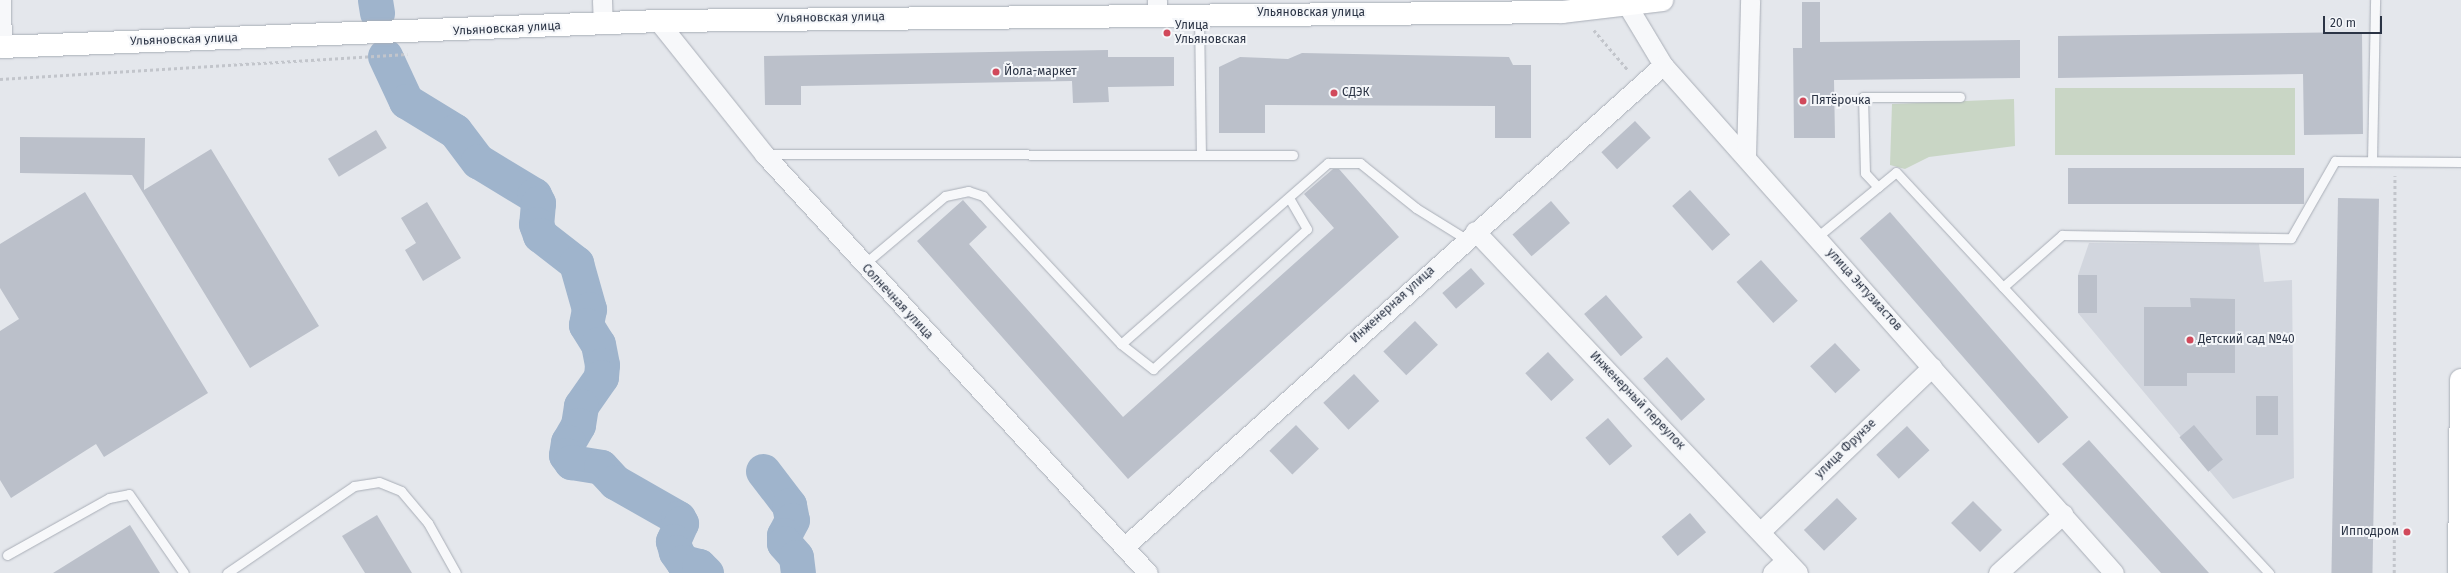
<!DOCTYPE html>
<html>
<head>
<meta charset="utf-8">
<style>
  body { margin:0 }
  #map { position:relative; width:2461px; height:573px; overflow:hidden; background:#e4e7ec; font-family:"Fira Sans",sans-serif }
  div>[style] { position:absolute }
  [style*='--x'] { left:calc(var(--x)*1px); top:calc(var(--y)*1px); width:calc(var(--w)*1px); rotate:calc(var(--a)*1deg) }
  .built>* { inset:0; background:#d2d6de }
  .green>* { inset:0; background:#c9d6c5; transform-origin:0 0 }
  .river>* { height:35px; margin:-17.5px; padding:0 17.5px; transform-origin:17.5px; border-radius:17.5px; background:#9fb4cc }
  .building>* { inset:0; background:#bbc0ca; transform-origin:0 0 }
  .path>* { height:2.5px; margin-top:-1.25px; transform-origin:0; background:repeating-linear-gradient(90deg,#c2c5cb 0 3px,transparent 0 6px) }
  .roads { filter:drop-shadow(0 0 1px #a9aeb7) drop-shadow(0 0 1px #a9aeb7) }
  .service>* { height:9px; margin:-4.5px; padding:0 4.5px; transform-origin:4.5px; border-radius:4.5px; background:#f7f8fa }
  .minor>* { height:19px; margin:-9.5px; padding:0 9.5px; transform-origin:9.5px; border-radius:9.5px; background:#f7f8fa }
  .secondary>* { height:22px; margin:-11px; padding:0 11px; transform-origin:11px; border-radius:11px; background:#fff }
  .dots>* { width:11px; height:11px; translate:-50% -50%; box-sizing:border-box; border:2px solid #f4f6f9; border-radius:50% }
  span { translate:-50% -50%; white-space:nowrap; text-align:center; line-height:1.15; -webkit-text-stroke:4px #f4f6f9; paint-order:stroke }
  .street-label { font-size:12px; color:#2b3445 }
  .poi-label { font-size:12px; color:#2b3445 }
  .left { translate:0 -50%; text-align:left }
  .right { translate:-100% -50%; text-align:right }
  .scale { position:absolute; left:2323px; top:16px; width:59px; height:18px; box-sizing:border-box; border:2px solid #2b3445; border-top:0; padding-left:5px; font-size:12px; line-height:14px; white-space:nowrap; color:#2b3445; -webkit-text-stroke:3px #f4f6f9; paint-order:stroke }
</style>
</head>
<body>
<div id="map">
  <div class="built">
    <div style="clip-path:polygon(2089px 243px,2259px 244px,2264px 282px,2292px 280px,2294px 478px,2233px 499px,2078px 313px,2078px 275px)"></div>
  </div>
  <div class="green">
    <div style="left:2055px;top:88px;width:240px;height:67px"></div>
    <div style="clip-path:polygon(2014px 99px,2015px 146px,1929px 157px,1905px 169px,1890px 165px,1892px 104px)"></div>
  </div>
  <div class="river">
    <div style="--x:375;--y:0;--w:13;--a:81"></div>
    <div style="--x:385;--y:56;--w:50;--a:65"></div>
    <div style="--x:406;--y:101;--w:57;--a:31.5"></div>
    <div style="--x:455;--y:131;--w:38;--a:53"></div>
    <div style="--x:478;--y:161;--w:66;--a:31.3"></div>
    <div style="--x:534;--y:195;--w:9;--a:63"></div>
    <div style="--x:538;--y:203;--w:21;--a:95"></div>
    <div style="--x:536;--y:224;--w:12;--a:70"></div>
    <div style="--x:540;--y:235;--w:46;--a:37.9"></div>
    <div style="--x:576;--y:263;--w:48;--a:74.2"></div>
    <div style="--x:589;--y:309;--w:16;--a:101"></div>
    <div style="--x:586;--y:325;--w:22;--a:58"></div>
    <div style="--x:598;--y:344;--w:21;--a:79"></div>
    <div style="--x:602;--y:365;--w:12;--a:95"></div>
    <div style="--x:601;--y:377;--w:35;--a:125"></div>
    <div style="--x:581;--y:406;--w:19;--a:99"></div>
    <div style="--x:578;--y:425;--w:20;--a:120"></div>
    <div style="--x:568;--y:442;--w:13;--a:99"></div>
    <div style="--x:566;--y:455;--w:9;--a:54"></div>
    <div style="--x:571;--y:462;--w:30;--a:9"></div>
    <div style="--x:601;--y:467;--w:21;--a:47"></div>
    <div style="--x:615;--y:482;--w:73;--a:29.7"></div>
    <div style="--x:678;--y:518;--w:6;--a:59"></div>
    <div style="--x:681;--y:523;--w:20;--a:114"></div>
    <div style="--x:673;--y:541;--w:11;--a:75"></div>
    <div style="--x:676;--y:552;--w:12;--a:55"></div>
    <div style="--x:683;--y:562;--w:16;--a:14"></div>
    <div style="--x:699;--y:566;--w:10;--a:45"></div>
    <div style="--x:763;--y:471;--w:43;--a:52.6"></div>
    <div style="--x:789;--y:505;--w:15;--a:79"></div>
    <div style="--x:792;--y:520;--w:17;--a:118"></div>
    <div style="--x:784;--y:535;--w:8;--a:90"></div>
    <div style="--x:784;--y:543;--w:18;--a:49"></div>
    <div style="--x:796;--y:557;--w:16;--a:83"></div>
  </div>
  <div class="building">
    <div style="clip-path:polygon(1802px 2px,1820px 2px,1820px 42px,2020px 40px,2020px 78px,1834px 80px,1835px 138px,1794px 138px,1793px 48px,1802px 48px)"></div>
    <div style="clip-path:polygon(2362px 32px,2363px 134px,2304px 135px,2303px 74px,2058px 78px,2058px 36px)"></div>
    <div style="clip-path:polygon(1108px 50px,1108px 57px,1174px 57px,1174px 86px,1108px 87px,1109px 102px,1073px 103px,1072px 81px,801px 86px,801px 105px,765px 105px,764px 56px)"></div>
    <div style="clip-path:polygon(1302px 53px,1509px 57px,1513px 65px,1531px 65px,1531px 138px,1495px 138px,1495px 106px,1265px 105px,1265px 133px,1219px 133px,1219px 67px,1240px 57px,1288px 59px)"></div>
    <div style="left:1635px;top:121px;width:23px;height:46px;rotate:47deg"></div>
    <div style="left:376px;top:130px;width:21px;height:56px;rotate:59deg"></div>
    <div style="clip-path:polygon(20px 137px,145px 138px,144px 190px,211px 149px,319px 326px,250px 368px,132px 175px,20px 173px)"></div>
    <div style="left:2304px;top:168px;width:36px;height:236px;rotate:90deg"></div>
    <div style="clip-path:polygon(1333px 169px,1339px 169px,1399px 237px,1128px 479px,917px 241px,963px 200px,987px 227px,969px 244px,1123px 417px,1334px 228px,1304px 194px)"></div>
    <div style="left:1690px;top:190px;width:60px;height:24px;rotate:48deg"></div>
    <div style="clip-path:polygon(85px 192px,208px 393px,104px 457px,96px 444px,11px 498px,0 480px,0 331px,19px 319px,0 288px,0 244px)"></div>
    <div style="left:2338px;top:198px;width:41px;height:375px;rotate:1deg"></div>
    <div style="left:1551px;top:201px;width:29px;height:51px;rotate:49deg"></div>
    <div style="clip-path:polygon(427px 202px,461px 258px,423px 281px,405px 250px,416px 243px,401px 218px)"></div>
    <div style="left:1890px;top:212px;width:272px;height:40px;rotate:49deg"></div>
    <div style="left:1761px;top:260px;width:55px;height:33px;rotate:48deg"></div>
    <div style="left:1471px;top:268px;width:21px;height:38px;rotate:49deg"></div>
    <div style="left:2078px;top:275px;width:19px;height:38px"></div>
    <div style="left:1606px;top:295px;width:56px;height:29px;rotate:49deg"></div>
    <div style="clip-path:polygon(2190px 298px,2235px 299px,2235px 373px,2187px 373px,2187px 386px,2144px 386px,2144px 307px,2191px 307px)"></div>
    <div style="left:1415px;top:321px;width:33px;height:44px;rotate:46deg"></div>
    <div style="left:1835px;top:343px;width:37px;height:34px;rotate:47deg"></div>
    <div style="left:1548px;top:352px;width:38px;height:31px;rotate:47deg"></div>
    <div style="left:1667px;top:357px;width:57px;height:32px;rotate:48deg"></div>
    <div style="left:1354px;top:374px;width:37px;height:42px;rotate:47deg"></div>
    <div style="left:2256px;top:396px;width:22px;height:39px"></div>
    <div style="left:1608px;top:418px;width:37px;height:30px;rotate:49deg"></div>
    <div style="left:1296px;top:425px;width:33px;height:37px;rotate:46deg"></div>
    <div style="left:2194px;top:425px;width:45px;height:19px;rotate:50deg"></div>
    <div style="left:1907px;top:426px;width:33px;height:42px;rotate:47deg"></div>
    <div style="clip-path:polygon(2089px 440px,2209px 573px,2161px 573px,2062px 464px)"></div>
    <div style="left:1837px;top:498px;width:29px;height:46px;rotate:46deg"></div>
    <div style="left:1973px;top:501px;width:41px;height:31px;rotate:45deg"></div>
    <div style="left:1690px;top:513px;width:25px;height:37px;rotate:50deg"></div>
    <div style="clip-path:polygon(377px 515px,412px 573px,365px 573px,342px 536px)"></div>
    <div style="clip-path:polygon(130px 525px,160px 573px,53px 573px)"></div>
  </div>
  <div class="path">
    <div style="--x:1594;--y:30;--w:52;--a:49.6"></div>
    <div style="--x:0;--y:79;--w:408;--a:-3.5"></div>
    <div style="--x:2394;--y:573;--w:397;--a:-89.9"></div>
  </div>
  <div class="roads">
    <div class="service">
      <div style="--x:1199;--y:15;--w:140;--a:89.2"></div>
      <div style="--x:765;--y:154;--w:528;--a:0.11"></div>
      <div style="--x:2372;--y:161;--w:161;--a:-88.9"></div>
      <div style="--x:1878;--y:187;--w:19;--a:-133"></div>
      <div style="--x:1865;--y:173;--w:76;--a:-91.5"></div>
      <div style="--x:1863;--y:97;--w:97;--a:0"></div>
      <div style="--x:1817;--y:237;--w:102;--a:-39.4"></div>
      <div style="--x:1896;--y:172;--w:548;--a:47.07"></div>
      <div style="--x:863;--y:265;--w:107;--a:-40.1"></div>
      <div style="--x:945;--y:196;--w:24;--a:-12"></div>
      <div style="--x:968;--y:191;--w:16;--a:18"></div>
      <div style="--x:983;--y:196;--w:202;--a:47"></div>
      <div style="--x:1121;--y:344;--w:275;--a:-41.2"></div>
      <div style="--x:1328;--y:163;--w:32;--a:0"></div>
      <div style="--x:1360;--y:163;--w:72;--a:38.8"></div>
      <div style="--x:1416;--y:208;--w:59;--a:31.8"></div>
      <div style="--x:2003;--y:287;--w:79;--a:-41.4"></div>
      <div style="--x:2062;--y:235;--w:229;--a:0.8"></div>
      <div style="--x:2291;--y:238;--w:89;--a:-60.3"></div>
      <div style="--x:2335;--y:161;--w:126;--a:0.5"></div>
      <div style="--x:1121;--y:344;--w:41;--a:38"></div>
      <div style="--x:1153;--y:369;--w:208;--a:-42.3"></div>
      <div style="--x:1307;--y:229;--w:34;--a:-120"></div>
      <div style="--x:7;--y:555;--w:117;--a:-29.2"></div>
      <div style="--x:109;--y:498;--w:20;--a:-11"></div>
      <div style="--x:129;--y:494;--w:96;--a:55.2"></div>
      <div style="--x:227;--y:573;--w:154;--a:-34.4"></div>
      <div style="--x:354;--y:486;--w:25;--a:-9"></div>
      <div style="--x:379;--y:482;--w:24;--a:22"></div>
      <div style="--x:401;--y:491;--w:42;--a:49.8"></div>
      <div style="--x:428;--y:523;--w:57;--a:60.8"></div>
    </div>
    <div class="minor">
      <div style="--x:1;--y:0;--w:47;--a:88.8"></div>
      <div style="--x:602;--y:0;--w:24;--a:88"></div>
      <div style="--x:1157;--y:0;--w:14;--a:90"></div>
      <div style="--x:1624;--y:0;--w:76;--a:59"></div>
      <div style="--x:1663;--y:65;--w:679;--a:48.4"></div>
      <div style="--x:658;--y:21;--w:170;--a:51.4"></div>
      <div style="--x:764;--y:154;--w:568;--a:47.5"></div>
      <div style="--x:1746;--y:157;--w:157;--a:-88.5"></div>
      <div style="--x:1475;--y:231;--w:470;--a:46.6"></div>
      <div style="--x:1761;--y:531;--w:237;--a:-43.8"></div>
      <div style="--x:1124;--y:547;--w:723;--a:-41.8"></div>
      <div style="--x:1772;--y:573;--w:19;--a:-43"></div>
      <div style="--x:1998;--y:573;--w:88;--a:-42.2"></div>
    </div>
    <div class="secondary">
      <div style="--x:0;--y:47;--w:659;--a:-2.26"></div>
      <div style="--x:658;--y:21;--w:904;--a:-0.57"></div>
      <div style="--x:1562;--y:12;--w:101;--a:-6.8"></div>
      <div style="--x:2459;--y:573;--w:193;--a:-89.4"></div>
    </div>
  </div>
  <div class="dots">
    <div style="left:1167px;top:33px;background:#d1495b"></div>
    <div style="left:996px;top:72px;background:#d1495b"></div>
    <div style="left:1334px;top:93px;background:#d1495b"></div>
    <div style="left:1803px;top:101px;background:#d1495b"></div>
    <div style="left:2190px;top:340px;background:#d1495b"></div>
    <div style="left:2407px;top:532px;background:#d1495b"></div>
  </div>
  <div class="street-label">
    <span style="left:1311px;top:13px">Ульяновская улица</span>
    <span style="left:831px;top:18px;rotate:-1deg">Ульяновская улица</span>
    <span style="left:507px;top:29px;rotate:-3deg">Ульяновская улица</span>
    <span style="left:184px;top:40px;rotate:-2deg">Ульяновская улица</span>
    <span style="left:1864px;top:290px;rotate:48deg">улица Энтузиастов</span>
    <span style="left:897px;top:302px;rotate:47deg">Солнечная улица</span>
    <span style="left:1393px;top:305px;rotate:-42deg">Инженерная улица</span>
    <span style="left:1637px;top:401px;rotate:46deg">Инженерный переулок</span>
    <span style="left:1846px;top:449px;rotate:-44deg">улица Фрунзе</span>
  </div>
  <div class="poi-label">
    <span class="left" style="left:1175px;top:33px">Улица<br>Ульяновская</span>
    <span class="left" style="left:1004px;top:72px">Йола-маркет</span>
    <span class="left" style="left:1342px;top:93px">СДЭК</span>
    <span class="left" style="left:1811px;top:101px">Пятёрочка</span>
    <span class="left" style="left:2198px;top:340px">Детский сад №40</span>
    <span class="right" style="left:2399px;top:532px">Ипподром</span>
  </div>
  <div class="scale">20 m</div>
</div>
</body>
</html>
